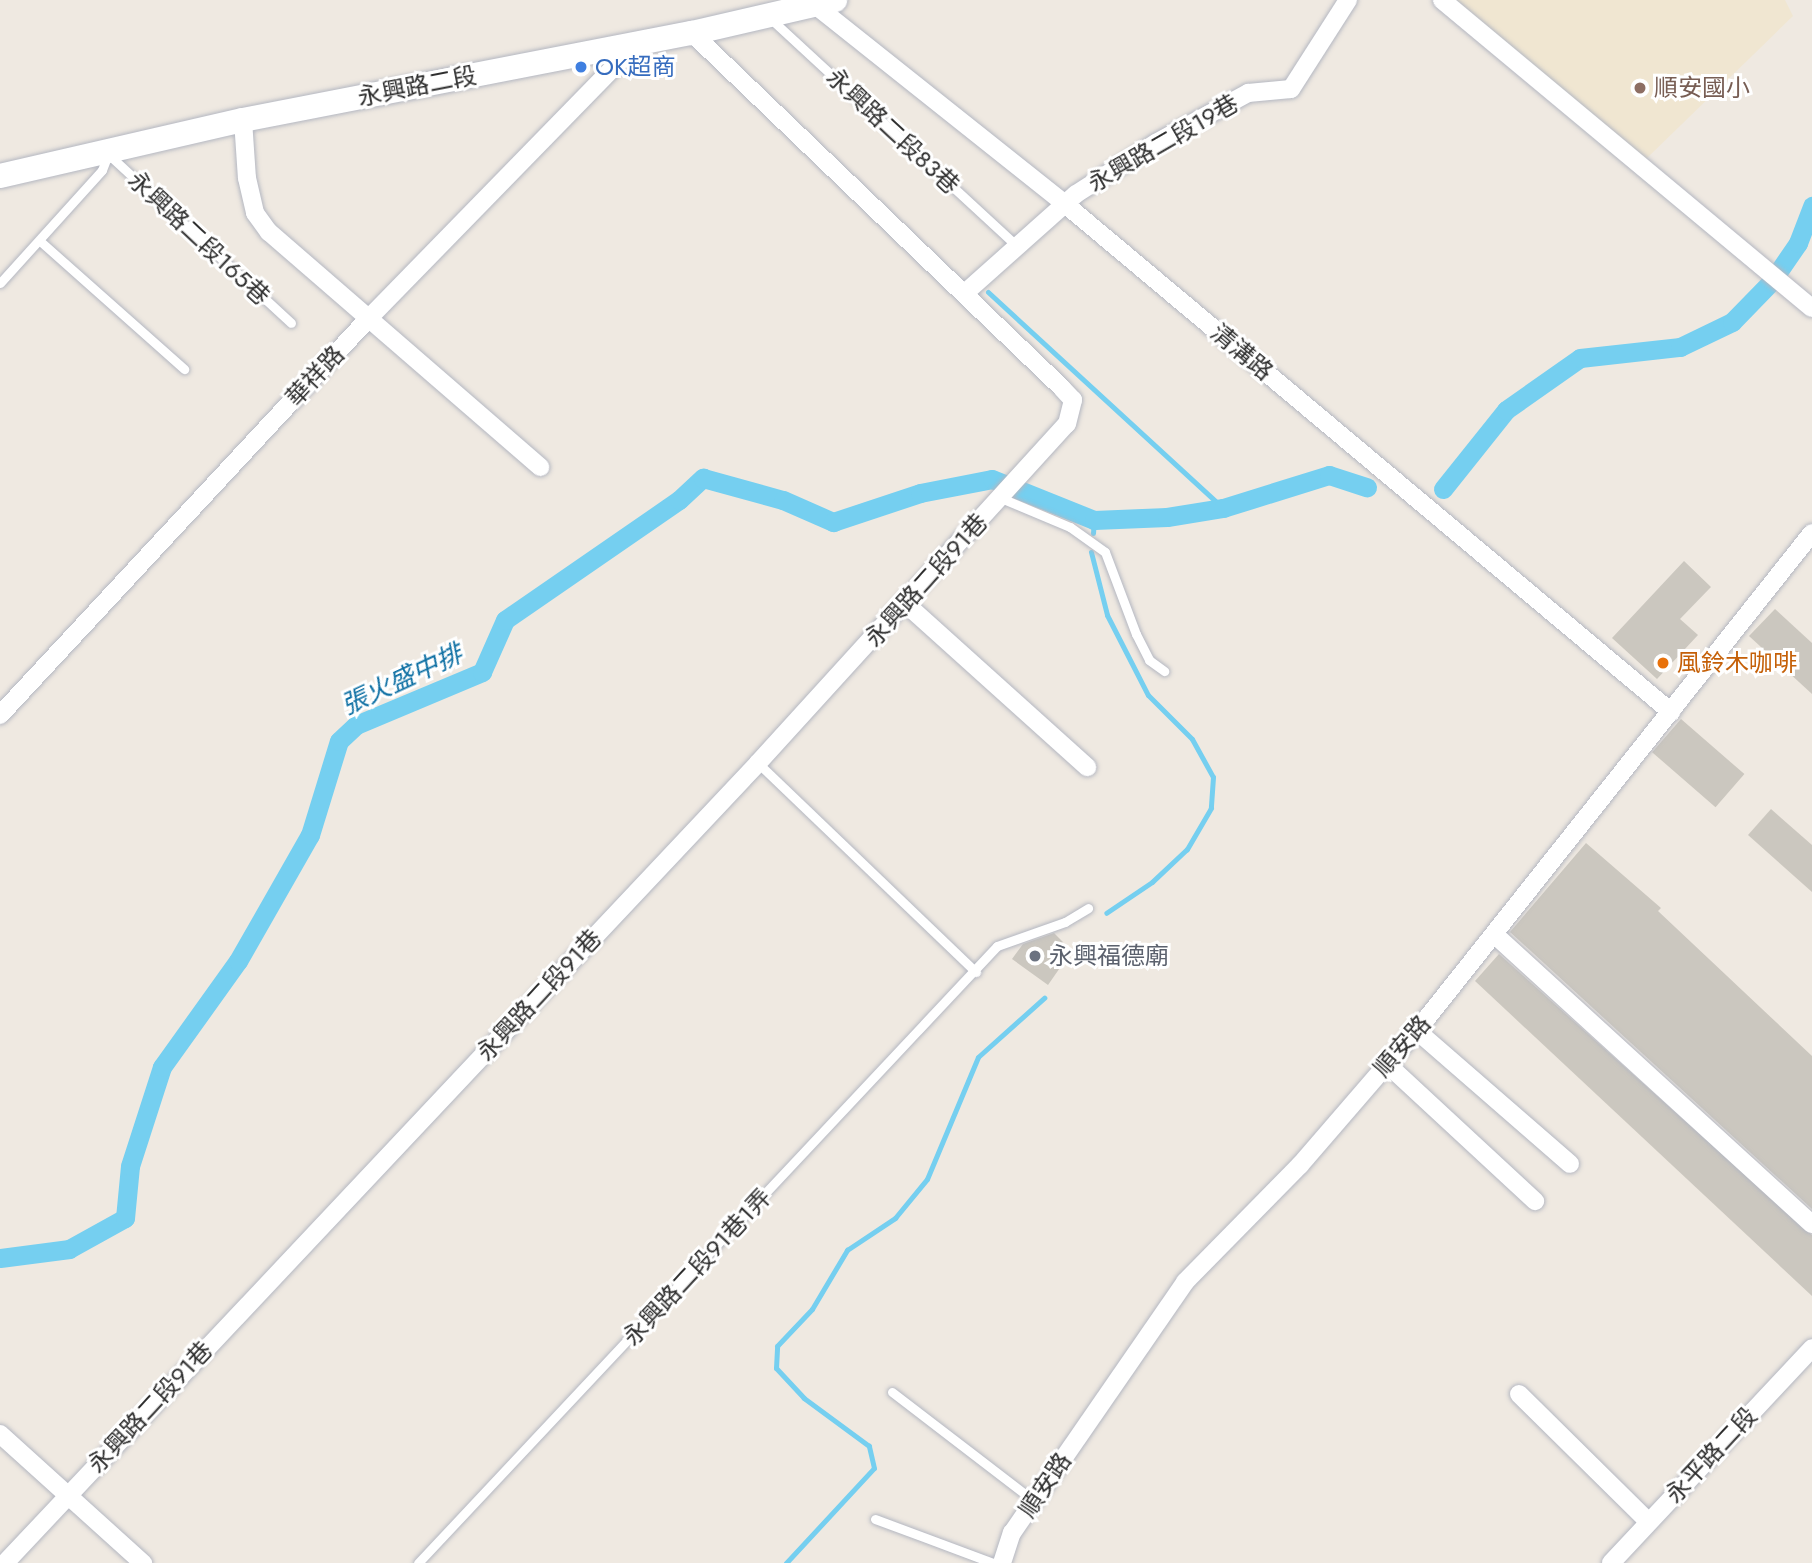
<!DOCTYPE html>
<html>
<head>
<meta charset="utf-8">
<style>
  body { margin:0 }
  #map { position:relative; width:1812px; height:1563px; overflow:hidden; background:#efe9e1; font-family:Jost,"Noto Sans TC",sans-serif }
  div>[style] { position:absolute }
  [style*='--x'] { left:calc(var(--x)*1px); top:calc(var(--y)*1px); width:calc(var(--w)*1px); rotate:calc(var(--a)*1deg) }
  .education>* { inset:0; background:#f0e6d1 }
  .stream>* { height:5px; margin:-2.5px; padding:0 2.5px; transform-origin:2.5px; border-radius:2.5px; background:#75cff0 }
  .canal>* { height:19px; margin:-9.5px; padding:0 9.5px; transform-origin:9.5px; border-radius:9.5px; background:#75cff0 }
  .building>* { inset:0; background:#cbc7bf; transform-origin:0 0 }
  .roads { filter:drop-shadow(0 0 2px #b4b7c1) drop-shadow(0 0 2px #b4b7c1) }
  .lane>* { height:9px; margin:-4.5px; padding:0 4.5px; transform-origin:4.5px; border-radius:4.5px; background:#fff }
  .street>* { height:18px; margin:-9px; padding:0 9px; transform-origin:9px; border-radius:9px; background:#fff }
  .secondary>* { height:24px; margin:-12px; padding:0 12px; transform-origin:12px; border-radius:12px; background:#fff }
  .dots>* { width:19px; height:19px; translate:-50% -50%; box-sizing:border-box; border:4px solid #fff; border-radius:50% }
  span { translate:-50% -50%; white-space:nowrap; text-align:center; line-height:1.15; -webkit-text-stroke:6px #fff; paint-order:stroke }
  .shop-label { font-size:24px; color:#366cbe }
  .left { translate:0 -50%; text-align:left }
  .street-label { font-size:24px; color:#2e2e2e }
  .education-label { font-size:24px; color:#785e54 }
  .food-label { font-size:24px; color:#c56008 }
  .worship-label { font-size:24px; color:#5b616d }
  .water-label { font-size:26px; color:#0d6fa3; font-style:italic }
</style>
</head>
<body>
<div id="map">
  <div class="education">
    <div style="clip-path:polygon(1457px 0,1785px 0,1793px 16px,1646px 159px)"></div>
  </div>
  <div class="stream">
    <div style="--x:988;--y:292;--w:319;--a:42.6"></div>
    <div style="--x:1093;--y:533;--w:13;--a:-86"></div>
    <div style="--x:1091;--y:552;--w:65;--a:75.7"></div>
    <div style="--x:1107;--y:615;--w:90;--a:62.9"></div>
    <div style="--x:1148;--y:695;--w:62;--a:45"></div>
    <div style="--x:1192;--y:739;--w:43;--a:61.1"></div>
    <div style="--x:1213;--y:777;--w:31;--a:94"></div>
    <div style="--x:1211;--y:808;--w:48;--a:120.3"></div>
    <div style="--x:1187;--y:849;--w:48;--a:136.7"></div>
    <div style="--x:1152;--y:882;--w:55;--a:146"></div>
    <div style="--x:786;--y:1563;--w:129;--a:-47.2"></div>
    <div style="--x:874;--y:1468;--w:23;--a:-103"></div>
    <div style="--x:869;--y:1446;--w:81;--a:-143.6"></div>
    <div style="--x:804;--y:1398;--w:41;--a:-133"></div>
    <div style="--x:776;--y:1368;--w:22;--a:-87"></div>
    <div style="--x:777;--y:1346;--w:51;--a:-46.6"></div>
    <div style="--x:812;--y:1309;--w:69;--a:-59.3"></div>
    <div style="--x:847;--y:1250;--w:58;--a:-33.7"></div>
    <div style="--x:895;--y:1218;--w:50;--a:-50.6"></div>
    <div style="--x:927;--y:1179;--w:132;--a:-67.3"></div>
    <div style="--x:978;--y:1057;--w:89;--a:-41.8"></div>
  </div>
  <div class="canal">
    <div style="--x:1443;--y:489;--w:101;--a:-51.4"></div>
    <div style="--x:1506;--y:410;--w:90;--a:-35.1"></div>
    <div style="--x:1580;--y:358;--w:101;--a:-6.3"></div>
    <div style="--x:1680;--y:347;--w:58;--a:-25.7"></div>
    <div style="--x:1732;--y:322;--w:57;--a:-45.7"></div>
    <div style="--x:1772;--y:281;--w:46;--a:-55.6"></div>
    <div style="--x:1798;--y:243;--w:40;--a:-69"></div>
    <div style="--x:0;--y:1258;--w:70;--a:-7.4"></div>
    <div style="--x:69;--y:1249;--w:64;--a:-29"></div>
    <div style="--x:125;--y:1218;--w:52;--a:-84.5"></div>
    <div style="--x:130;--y:1166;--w:104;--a:-72.1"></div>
    <div style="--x:162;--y:1067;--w:130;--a:-54.4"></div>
    <div style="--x:238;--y:961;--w:145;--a:-60.3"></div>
    <div style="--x:310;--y:835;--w:98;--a:-72.9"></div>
    <div style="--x:339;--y:741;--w:23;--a:-43"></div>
    <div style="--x:356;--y:725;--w:137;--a:-22.8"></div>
    <div style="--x:482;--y:672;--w:57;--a:-66.1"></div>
    <div style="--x:505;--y:620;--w:211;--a:-34.6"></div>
    <div style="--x:679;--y:500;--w:33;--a:-43"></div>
    <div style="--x:703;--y:478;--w:83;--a:15.4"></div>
    <div style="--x:783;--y:500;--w:55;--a:23.7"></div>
    <div style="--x:833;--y:522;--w:92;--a:-18.4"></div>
    <div style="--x:920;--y:493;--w:73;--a:-11"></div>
    <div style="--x:992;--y:479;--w:110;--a:21.9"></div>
    <div style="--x:1094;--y:520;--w:73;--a:-2.4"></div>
    <div style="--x:1167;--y:517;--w:57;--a:-9.1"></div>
    <div style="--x:1223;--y:508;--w:111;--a:-17.3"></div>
    <div style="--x:1329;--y:475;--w:40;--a:18"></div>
  </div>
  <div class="building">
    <div style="clip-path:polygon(1684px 561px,1711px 587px,1680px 619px,1698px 635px,1657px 679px,1612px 638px)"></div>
    <div style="clip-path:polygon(1775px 609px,1812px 643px,1812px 694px,1749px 636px)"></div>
    <div style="left:1681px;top:719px;width:84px;height:44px;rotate:41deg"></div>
    <div style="clip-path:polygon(1771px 809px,1812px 845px,1812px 892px,1748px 835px)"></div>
    <div style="clip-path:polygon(1586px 843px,1661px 908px,1658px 911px,1812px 1056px,1812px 1209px,1510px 932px)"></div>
    <div style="clip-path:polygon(1054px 933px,1063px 942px,1053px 953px,1064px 962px,1048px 985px,1012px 959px,1023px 944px)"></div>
    <div style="clip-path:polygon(1499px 954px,1812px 1235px,1812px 1296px,1475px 981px)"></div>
  </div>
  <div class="roads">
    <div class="lane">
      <div style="--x:772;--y:20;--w:333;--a:42.7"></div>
      <div style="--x:40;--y:241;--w:193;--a:41.6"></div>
      <div style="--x:0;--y:283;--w:152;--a:-47.9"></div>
      <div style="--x:102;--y:170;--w:17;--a:-69"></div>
      <div style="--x:108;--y:154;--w:249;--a:42.7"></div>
      <div style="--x:1001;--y:498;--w:75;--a:22.8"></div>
      <div style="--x:1070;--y:527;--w:43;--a:35.5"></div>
      <div style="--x:1105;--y:552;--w:88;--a:69.3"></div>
      <div style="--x:1136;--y:634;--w:29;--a:63"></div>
      <div style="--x:1149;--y:660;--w:19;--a:36"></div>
      <div style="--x:758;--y:763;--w:302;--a:43.8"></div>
      <div style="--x:892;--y:1392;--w:179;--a:37.5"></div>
      <div style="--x:875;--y:1519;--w:126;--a:20.4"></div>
      <div style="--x:418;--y:1563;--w:846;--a:-46.82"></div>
      <div style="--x:997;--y:946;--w:72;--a:-19.4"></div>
      <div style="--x:1065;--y:922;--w:27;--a:-31"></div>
    </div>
    <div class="street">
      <div style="--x:1442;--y:0;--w:481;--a:39.8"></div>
      <div style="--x:810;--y:1;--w:326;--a:38.5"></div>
      <div style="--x:1065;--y:204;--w:791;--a:39.97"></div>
      <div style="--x:243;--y:120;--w:58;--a:86.1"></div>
      <div style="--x:247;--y:178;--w:36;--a:77"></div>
      <div style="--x:255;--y:213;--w:24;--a:54"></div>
      <div style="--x:269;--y:232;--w:359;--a:40.9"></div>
      <div style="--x:966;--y:292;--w:147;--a:-41.7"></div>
      <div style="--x:1076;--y:194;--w:95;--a:-32.5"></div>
      <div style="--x:1156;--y:143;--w:105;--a:-28.5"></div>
      <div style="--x:1248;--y:93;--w:43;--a:-5.3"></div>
      <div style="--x:1291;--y:89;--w:106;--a:-57.4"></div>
      <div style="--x:906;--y:604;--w:244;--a:42"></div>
      <div style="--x:0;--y:715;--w:541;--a:-47.1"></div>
      <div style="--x:368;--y:319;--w:384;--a:-45.7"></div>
      <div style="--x:1494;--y:934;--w:430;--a:42.4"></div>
      <div style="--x:1416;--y:1030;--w:204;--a:41"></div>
      <div style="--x:1387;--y:1064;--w:202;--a:42.8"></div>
      <div style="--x:1519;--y:1394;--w:182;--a:44.6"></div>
      <div style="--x:0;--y:1434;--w:193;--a:42.1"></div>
      <div style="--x:5;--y:1563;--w:1099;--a:-46.73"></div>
      <div style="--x:758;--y:763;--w:459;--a:-47.7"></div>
      <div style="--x:1067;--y:424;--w:25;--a:-76"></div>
      <div style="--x:1073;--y:400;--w:16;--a:-133"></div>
      <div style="--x:1062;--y:388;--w:513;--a:-136.19"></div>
      <div style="--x:1002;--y:1563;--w:32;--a:-72"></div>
      <div style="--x:1012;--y:1533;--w:305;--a:-55.4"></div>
      <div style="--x:1185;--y:1282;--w:164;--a:-45.5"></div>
      <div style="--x:1300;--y:1165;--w:194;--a:-49.2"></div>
      <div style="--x:1427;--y:1018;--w:619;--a:-51.56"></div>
      <div style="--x:1611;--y:1563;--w:294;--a:-46.9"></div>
    </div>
    <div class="secondary">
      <div style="--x:0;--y:176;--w:249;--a:-13"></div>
      <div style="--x:243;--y:120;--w:457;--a:-11"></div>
      <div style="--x:692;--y:33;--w:147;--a:-13"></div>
    </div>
  </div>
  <div class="dots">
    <div style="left:581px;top:67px;background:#3f7fe0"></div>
    <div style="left:1640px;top:88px;background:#8d6e63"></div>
    <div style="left:1663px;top:663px;background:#e8710a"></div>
    <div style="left:1035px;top:956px;background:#6b7280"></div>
  </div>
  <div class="shop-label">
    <span class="left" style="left:595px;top:67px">OK超商</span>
  </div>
  <div class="street-label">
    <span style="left:417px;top:86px;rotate:-11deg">永興路二段</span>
    <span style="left:893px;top:131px;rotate:43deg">永興路二段83巷</span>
    <span style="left:1163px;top:143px;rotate:-30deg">永興路二段19巷</span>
    <span style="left:199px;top:238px;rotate:43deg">永興路二段165巷</span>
    <span style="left:1242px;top:352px;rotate:40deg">清溝路</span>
    <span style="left:315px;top:376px;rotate:-47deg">華祥路</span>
    <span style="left:926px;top:580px;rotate:-48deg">永興路二段91巷</span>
    <span style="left:539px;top:995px;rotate:-47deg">永興路二段91巷</span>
    <span style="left:1402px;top:1046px;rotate:-49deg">順安路</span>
    <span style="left:697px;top:1267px;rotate:-47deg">永興路二段91巷1弄</span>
    <span style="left:150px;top:1407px;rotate:-47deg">永興路二段91巷</span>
    <span style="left:1711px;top:1455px;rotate:-47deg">永平路二段</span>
    <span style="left:1045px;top:1485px;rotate:-56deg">順安路</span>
  </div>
  <div class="education-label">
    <span class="left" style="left:1654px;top:88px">順安國小</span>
  </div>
  <div class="food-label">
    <span class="left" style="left:1677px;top:663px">風鈴木咖啡</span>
  </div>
  <div class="worship-label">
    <span class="left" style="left:1049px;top:956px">永興福德廟</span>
  </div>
  <div class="water-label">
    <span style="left:402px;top:680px;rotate:-25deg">張火盛中排</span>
  </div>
</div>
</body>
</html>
